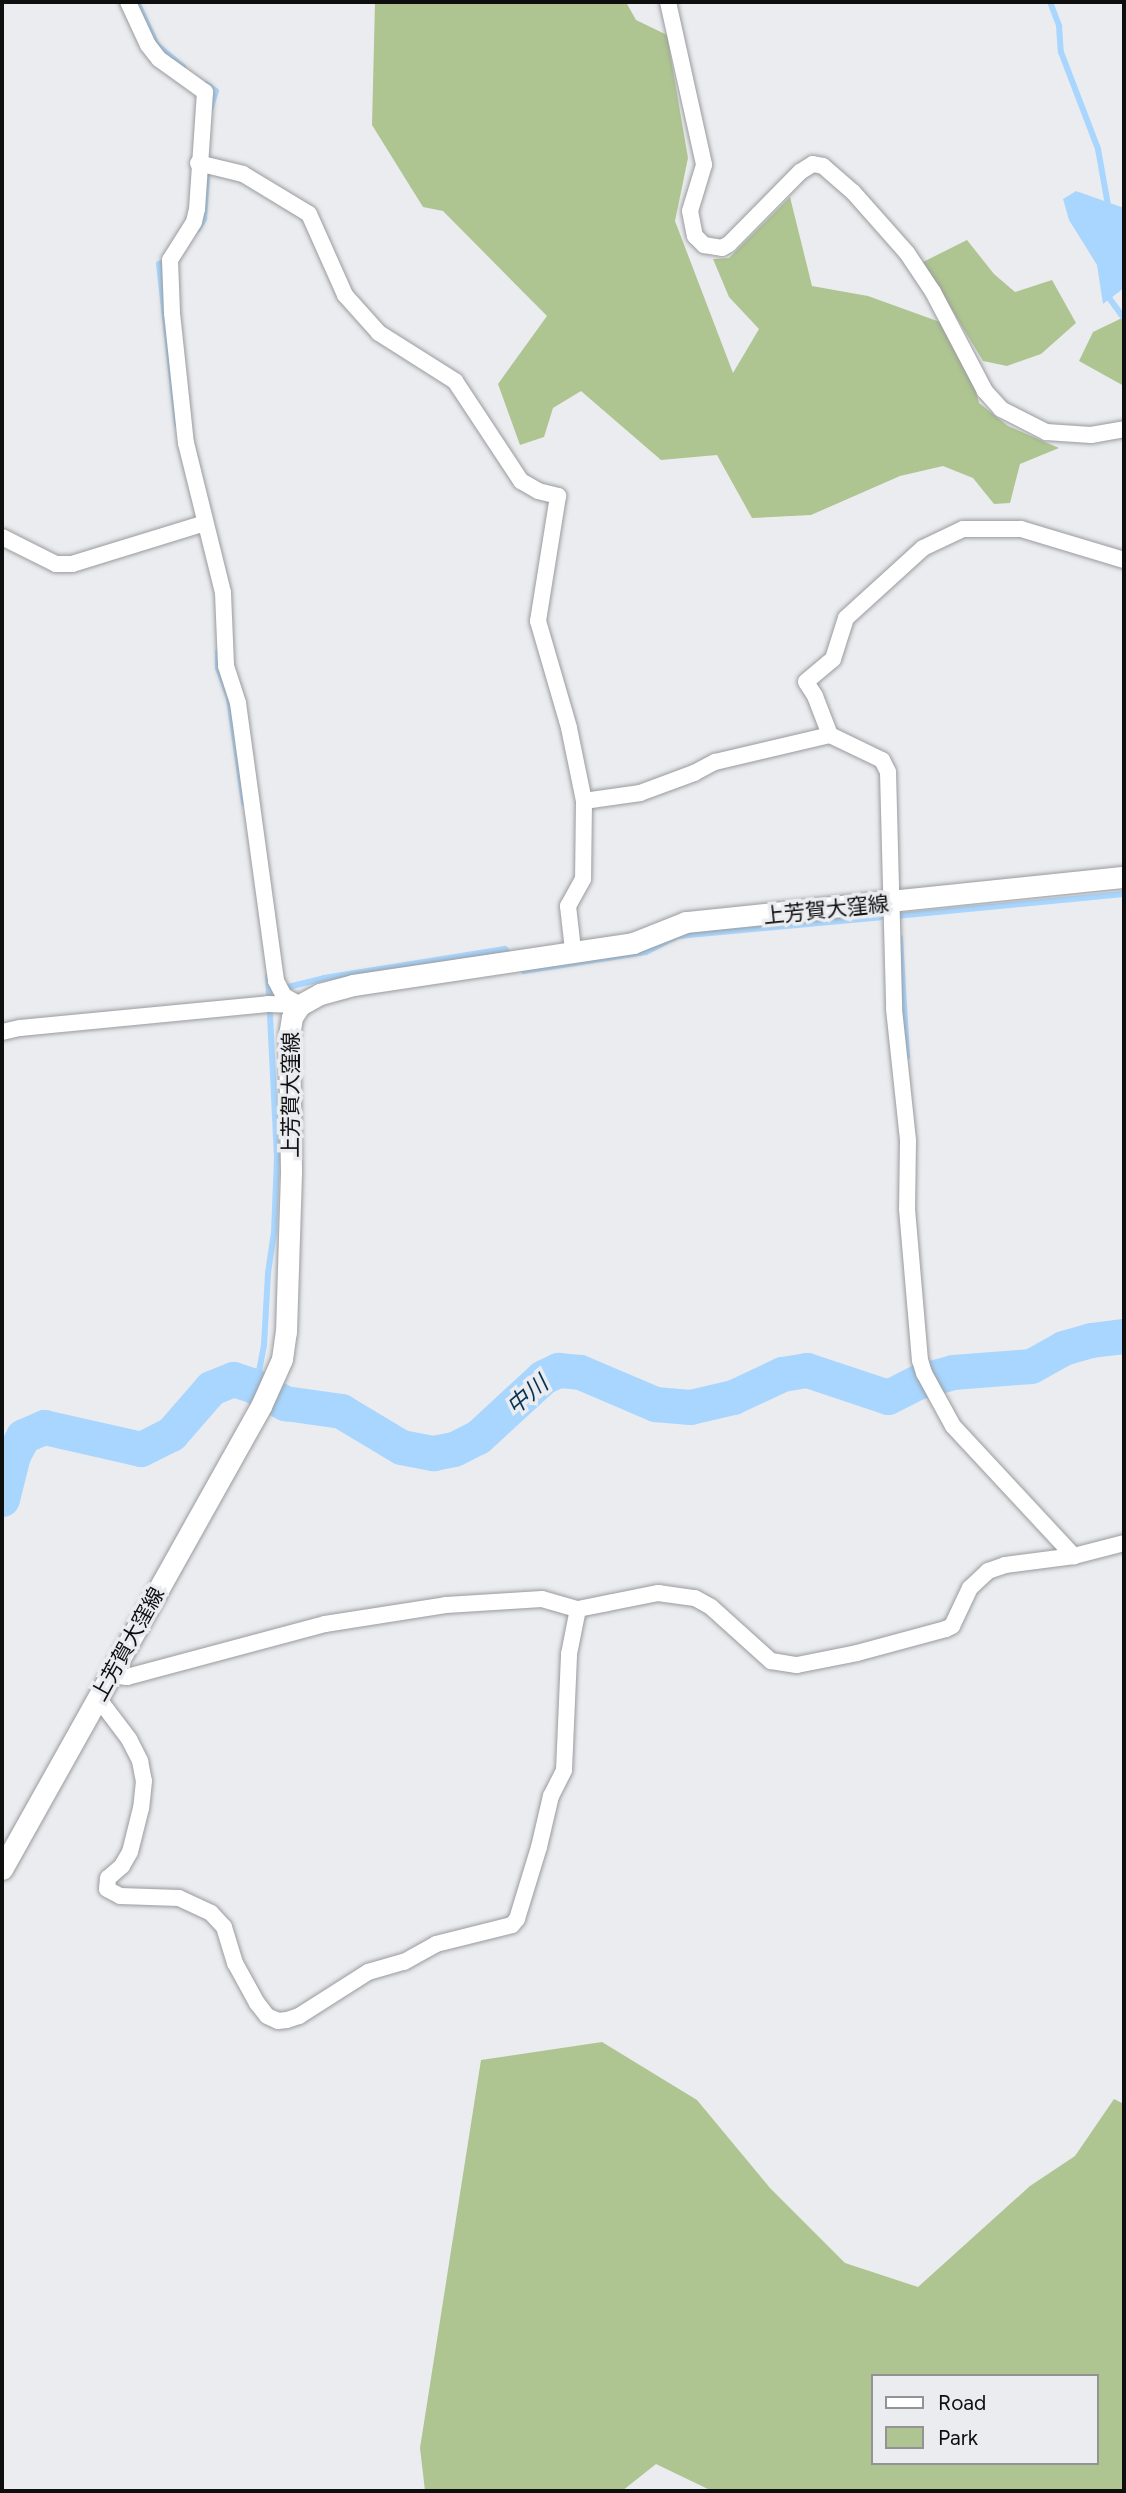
<!DOCTYPE html>
<html>
<head>
<meta charset="utf-8">
<style>
  body { margin:0 }
  #map { position:relative; width:1126px; height:2493px; overflow:hidden; background:#ebecef; font-family:Figtree,"Noto Sans JP",sans-serif }
  div>[style] { position:absolute }
  [style*='--x'] { left:calc(var(--x)*1px); top:calc(var(--y)*1px); width:calc(var(--w)*1px); rotate:calc(var(--a)*1deg) }
  .green>* { inset:0; background:#aec591 }
  .water>* { inset:0; background:#a9d6fe }
  .stream>* { height:6px; margin:-3px; padding:0 3px; transform-origin:3px; border-radius:3px; background:#a9d6fe }
  .river>* { height:35px; margin:-17.5px; padding:0 17.5px; transform-origin:17.5px; border-radius:17.5px; background:#a9d6fe }
  .roads { filter:drop-shadow(0 0 2px #999b9e) drop-shadow(0 0 2px #999b9e) }
  .street>* { height:16px; margin:-8px; padding:0 8px; transform-origin:8px; border-radius:8px; background:#fff }
  .secondary>* { height:21px; margin:-10.5px; padding:0 10.5px; transform-origin:10.5px; border-radius:10.5px; background:#fff }
  span { translate:-50% -50%; white-space:nowrap; text-align:center; line-height:1.15; -webkit-text-stroke:7px #ebecef; paint-order:stroke }
  .street-label { font-size:21px; color:#0e0e0f }
  .water-label { font-size:23px; color:#083453; font-style:italic }
  .frame { position:absolute; inset:0; border:4px solid #0e0e0f; pointer-events:none }
  .legend { position:absolute; left:871px; top:2374px; width:228px; height:91px; box-sizing:border-box; background:#ebecef; border:2px solid #939395; margin:0; padding:9px 12px; list-style:none; font-size:21px; color:#0e0e0f }
  .legend li { display:flex; align-items:center; gap:14px; height:35px }
  .legend b { width:35px; border:2px solid #939395 }
</style>
</head>
<body>
<div id="map">
  <div class="green">
    <div style="clip-path:polygon(375px 2px,626px 2px,636px 20px,667px 35px,688px 158px,675px 221px,733px 373px,759px 329px,729px 297px,713px 259px,729px 258px,790px 197px,812px 286px,868px 296px,940px 322px,974px 384px,979px 403px,1008px 426px,1059px 448px,1020px 464px,1010px 503px,994px 504px,973px 478px,943px 466px,900px 476px,811px 515px,752px 518px,717px 455px,661px 460px,581px 391px,553px 408px,544px 437px,520px 445px,498px 384px,547px 316px,443px 211px,423px 207px,372px 125px)"></div>
    <div style="clip-path:polygon(967px 240px,994px 274px,1015px 292px,1052px 280px,1076px 323px,1041px 354px,1007px 366px,983px 361px,923px 262px)"></div>
    <div style="clip-path:polygon(1124px 317px,1124px 386px,1079px 361px,1093px 332px)"></div>
    <div style="clip-path:polygon(evenodd,602px 2042px,697px 2100px,770px 2188px,845px 2263px,918px 2287px,1030px 2186px,1075px 2156px,1114px 2099px,1124px 2104px,1124px 2491px,712px 2491px,656px 2464px,622px 2491px,425px 2491px,420px 2448px,481px 2060px,602px 2042px,872px 2376px,1096px 2376px,1096px 2463px,872px 2463px,872px 2376px)"></div>
  </div>
  <div class="water">
    <div style="clip-path:polygon(1076px 191px,1124px 208px,1124px 288px,1103px 304px,1097px 265px,1069px 220px,1063px 199px)"></div>
  </div>
  <div class="stream">
    <div style="--x:137;--y:2;--w:47;--a:65.1"></div>
    <div style="--x:157;--y:45;--w:34;--a:40"></div>
    <div style="--x:1050;--y:2;--w:26;--a:69"></div>
    <div style="--x:1059;--y:26;--w:26;--a:86"></div>
    <div style="--x:1061;--y:52;--w:104;--a:69.1"></div>
    <div style="--x:1098;--y:149;--w:63;--a:79.9"></div>
    <div style="--x:206;--y:84;--w:12;--a:35"></div>
    <div style="--x:216;--y:91;--w:19;--a:108"></div>
    <div style="--x:198;--y:229;--w:12;--a:-59"></div>
    <div style="--x:204;--y:219;--w:43;--a:-86"></div>
    <div style="--x:168;--y:261;--w:9;--a:162"></div>
    <div style="--x:159;--y:264;--w:162;--a:83.6"></div>
    <div style="--x:1107;--y:295;--w:29;--a:54"></div>
    <div style="--x:218;--y:652;--w:16;--a:90"></div>
    <div style="--x:218;--y:668;--w:33;--a:70"></div>
    <div style="--x:229;--y:699;--w:105;--a:81.8"></div>
    <div style="--x:896;--y:916;--w:229;--a:-5.5"></div>
    <div style="--x:900;--y:938;--w:119;--a:86.6"></div>
    <div style="--x:521;--y:967;--w:5;--a:53"></div>
    <div style="--x:524;--y:971;--w:123;--a:-8.9"></div>
    <div style="--x:646;--y:952;--w:36;--a:-27"></div>
    <div style="--x:678;--y:936;--w:204;--a:-5.3"></div>
    <div style="--x:288;--y:987;--w:37;--a:-14"></div>
    <div style="--x:324;--y:978;--w:183;--a:-9.1"></div>
    <div style="--x:505;--y:949;--w:3;--a:45"></div>
    <div style="--x:252;--y:1385;--w:16;--a:-63"></div>
    <div style="--x:259;--y:1371;--w:26;--a:-79"></div>
    <div style="--x:264;--y:1345;--w:72;--a:-86.8"></div>
    <div style="--x:268;--y:1273;--w:41;--a:-81.7"></div>
    <div style="--x:274;--y:1232;--w:74;--a:-87.7"></div>
    <div style="--x:277;--y:1158;--w:182;--a:-92.8"></div>
  </div>
  <div class="river">
    <div style="--x:2;--y:1499;--w:45;--a:-76"></div>
    <div style="--x:13;--y:1455;--w:21;--a:-62"></div>
    <div style="--x:23;--y:1436;--w:23;--a:-23"></div>
    <div style="--x:44;--y:1427;--w:99;--a:12.8"></div>
    <div style="--x:141;--y:1449;--w:34;--a:-27"></div>
    <div style="--x:171;--y:1434;--w:61;--a:-49"></div>
    <div style="--x:211;--y:1388;--w:24;--a:-22"></div>
    <div style="--x:233;--y:1379;--w:20;--a:18"></div>
    <div style="--x:252;--y:1385;--w:38;--a:29"></div>
    <div style="--x:285;--y:1403;--w:57;--a:8.1"></div>
    <div style="--x:341;--y:1411;--w:70;--a:31"></div>
    <div style="--x:401;--y:1447;--w:33;--a:11"></div>
    <div style="--x:433;--y:1453;--w:21;--a:-11"></div>
    <div style="--x:454;--y:1449;--w:27;--a:-27"></div>
    <div style="--x:478;--y:1437;--w:88;--a:-42.7"></div>
    <div style="--x:543;--y:1377;--w:17;--a:-25"></div>
    <div style="--x:558;--y:1370;--w:22;--a:5"></div>
    <div style="--x:580;--y:1372;--w:82;--a:23.1"></div>
    <div style="--x:655;--y:1404;--w:35;--a:5"></div>
    <div style="--x:690;--y:1407;--w:44;--a:-13.1"></div>
    <div style="--x:733;--y:1397;--w:54;--a:-25.1"></div>
    <div style="--x:782;--y:1374;--w:25;--a:-9"></div>
    <div style="--x:807;--y:1370;--w:85;--a:18.4"></div>
    <div style="--x:888;--y:1397;--w:36;--a:-27"></div>
    <div style="--x:920;--y:1381;--w:34;--a:-15"></div>
    <div style="--x:953;--y:1372;--w:78;--a:-4.4"></div>
    <div style="--x:1031;--y:1366;--w:37;--a:-29"></div>
    <div style="--x:1063;--y:1348;--w:29;--a:-16"></div>
    <div style="--x:1091;--y:1340;--w:33;--a:-7"></div>
  </div>
  <div class="roads">
    <div class="street">
      <div style="--x:128;--y:2;--w:47;--a:65.1"></div>
      <div style="--x:148;--y:45;--w:18;--a:52"></div>
      <div style="--x:159;--y:59;--w:57;--a:35.7"></div>
      <div style="--x:205;--y:92;--w:117;--a:93.9"></div>
      <div style="--x:197;--y:209;--w:13;--a:103"></div>
      <div style="--x:194;--y:222;--w:45;--a:122.3"></div>
      <div style="--x:170;--y:260;--w:53;--a:87.8"></div>
      <div style="--x:172;--y:313;--w:131;--a:83.9"></div>
      <div style="--x:186;--y:443;--w:154;--a:76.1"></div>
      <div style="--x:223;--y:593;--w:73;--a:87.6"></div>
      <div style="--x:226;--y:666;--w:39;--a:72"></div>
      <div style="--x:238;--y:703;--w:281;--a:82.2"></div>
      <div style="--x:276;--y:981;--w:17;--a:62"></div>
      <div style="--x:284;--y:996;--w:18;--a:29"></div>
      <div style="--x:668;--y:2;--w:167;--a:77.5"></div>
      <div style="--x:704;--y:165;--w:48;--a:106.9"></div>
      <div style="--x:690;--y:211;--w:25;--a:79"></div>
      <div style="--x:695;--y:236;--w:13;--a:45"></div>
      <div style="--x:704;--y:245;--w:18;--a:9"></div>
      <div style="--x:722;--y:248;--w:8;--a:-30"></div>
      <div style="--x:729;--y:244;--w:101;--a:-45.4"></div>
      <div style="--x:800;--y:172;--w:15;--a:-32"></div>
      <div style="--x:813;--y:164;--w:10;--a:11"></div>
      <div style="--x:823;--y:166;--w:40;--a:41"></div>
      <div style="--x:853;--y:192;--w:81;--a:48.5"></div>
      <div style="--x:907;--y:253;--w:47;--a:56.3"></div>
      <div style="--x:933;--y:292;--w:112;--a:62.3"></div>
      <div style="--x:985;--y:391;--w:24;--a:48"></div>
      <div style="--x:1001;--y:409;--w:51;--a:27.1"></div>
      <div style="--x:1046;--y:432;--w:45;--a:3.8"></div>
      <div style="--x:1091;--y:435;--w:34;--a:-10"></div>
      <div style="--x:198;--y:163;--w:46;--a:13.7"></div>
      <div style="--x:243;--y:174;--w:77;--a:31.2"></div>
      <div style="--x:309;--y:214;--w:89;--a:66"></div>
      <div style="--x:345;--y:295;--w:51;--a:48.2"></div>
      <div style="--x:379;--y:333;--w:90;--a:32.3"></div>
      <div style="--x:455;--y:381;--w:120;--a:56.6"></div>
      <div style="--x:521;--y:481;--w:20;--a:30"></div>
      <div style="--x:538;--y:491;--w:21;--a:14"></div>
      <div style="--x:558;--y:496;--w:127;--a:99.1"></div>
      <div style="--x:538;--y:621;--w:111;--a:73.8"></div>
      <div style="--x:569;--y:728;--w:75;--a:78.4"></div>
      <div style="--x:584;--y:801;--w:78;--a:90.7"></div>
      <div style="--x:583;--y:879;--w:31;--a:119"></div>
      <div style="--x:568;--y:906;--w:44;--a:83.5"></div>
      <div style="--x:2;--y:537;--w:60;--a:26.6"></div>
      <div style="--x:56;--y:564;--w:16;--a:0"></div>
      <div style="--x:72;--y:564;--w:139;--a:-17.1"></div>
      <div style="--x:1124;--y:560;--w:108;--a:-163.2"></div>
      <div style="--x:1021;--y:529;--w:58;--a:180"></div>
      <div style="--x:963;--y:529;--w:44;--a:154.6"></div>
      <div style="--x:923;--y:548;--w:104;--a:137.7"></div>
      <div style="--x:846;--y:618;--w:43;--a:107.6"></div>
      <div style="--x:833;--y:659;--w:35;--a:140"></div>
      <div style="--x:806;--y:682;--w:17;--a:57"></div>
      <div style="--x:815;--y:696;--w:42;--a:69"></div>
      <div style="--x:830;--y:735;--w:58;--a:25.7"></div>
      <div style="--x:882;--y:760;--w:13;--a:63"></div>
      <div style="--x:888;--y:772;--w:237;--a:88.5"></div>
      <div style="--x:894;--y:1009;--w:133;--a:83.9"></div>
      <div style="--x:908;--y:1141;--w:68;--a:90.8"></div>
      <div style="--x:907;--y:1209;--w:152;--a:85.1"></div>
      <div style="--x:920;--y:1360;--w:14;--a:73"></div>
      <div style="--x:924;--y:1373;--w:60;--a:61.3"></div>
      <div style="--x:953;--y:1426;--w:178;--a:47.1"></div>
      <div style="--x:1074;--y:1556;--w:52;--a:-14.6"></div>
      <div style="--x:584;--y:801;--w:57;--a:-8.1"></div>
      <div style="--x:640;--y:793;--w:58;--a:-20.3"></div>
      <div style="--x:694;--y:773;--w:24;--a:-28"></div>
      <div style="--x:715;--y:762;--w:118;--a:-13.2"></div>
      <div style="--x:2;--y:1032;--w:18;--a:-13"></div>
      <div style="--x:20;--y:1028;--w:249;--a:-5.5"></div>
      <div style="--x:268;--y:1004;--w:31;--a:2"></div>
      <div style="--x:110;--y:1675;--w:17;--a:7"></div>
      <div style="--x:127;--y:1677;--w:205;--a:-15"></div>
      <div style="--x:325;--y:1624;--w:122;--a:-8.9"></div>
      <div style="--x:446;--y:1605;--w:96;--a:-3.6"></div>
      <div style="--x:542;--y:1599;--w:37;--a:16"></div>
      <div style="--x:578;--y:1609;--w:82;--a:-11.3"></div>
      <div style="--x:658;--y:1593;--w:37;--a:8"></div>
      <div style="--x:695;--y:1598;--w:18;--a:29"></div>
      <div style="--x:711;--y:1607;--w:81;--a:42"></div>
      <div style="--x:771;--y:1661;--w:26;--a:9"></div>
      <div style="--x:797;--y:1665;--w:61;--a:-11.3"></div>
      <div style="--x:857;--y:1653;--w:92;--a:-15.1"></div>
      <div style="--x:946;--y:1629;--w:7;--a:-27"></div>
      <div style="--x:952;--y:1626;--w:42;--a:-64.7"></div>
      <div style="--x:970;--y:1588;--w:25;--a:-43"></div>
      <div style="--x:988;--y:1571;--w:18;--a:-19"></div>
      <div style="--x:1005;--y:1565;--w:70;--a:-7.4"></div>
      <div style="--x:98;--y:1698;--w:51;--a:52.9"></div>
      <div style="--x:129;--y:1739;--w:25;--a:63"></div>
      <div style="--x:140;--y:1761;--w:20;--a:79"></div>
      <div style="--x:144;--y:1781;--w:27;--a:96"></div>
      <div style="--x:141;--y:1808;--w:45;--a:104"></div>
      <div style="--x:130;--y:1852;--w:16;--a:120"></div>
      <div style="--x:122;--y:1866;--w:18;--a:139"></div>
      <div style="--x:108;--y:1878;--w:11;--a:95"></div>
      <div style="--x:107;--y:1889;--w:15;--a:28"></div>
      <div style="--x:120;--y:1896;--w:59;--a:1.9"></div>
      <div style="--x:179;--y:1898;--w:35;--a:25"></div>
      <div style="--x:211;--y:1913;--w:19;--a:47"></div>
      <div style="--x:224;--y:1927;--w:38;--a:73"></div>
      <div style="--x:235;--y:1963;--w:46;--a:61.2"></div>
      <div style="--x:257;--y:2003;--w:16;--a:52"></div>
      <div style="--x:267;--y:2016;--w:12;--a:24"></div>
      <div style="--x:278;--y:2021;--w:9;--a:-6"></div>
      <div style="--x:287;--y:2020;--w:13;--a:-18"></div>
      <div style="--x:299;--y:2016;--w:82;--a:-32.5"></div>
      <div style="--x:368;--y:1972;--w:37;--a:-16"></div>
      <div style="--x:404;--y:1962;--w:37;--a:-29"></div>
      <div style="--x:436;--y:1944;--w:78;--a:-14"></div>
      <div style="--x:512;--y:1925;--w:8;--a:-50"></div>
      <div style="--x:517;--y:1919;--w:75;--a:-73"></div>
      <div style="--x:539;--y:1847;--w:52;--a:-76.8"></div>
      <div style="--x:551;--y:1796;--w:29;--a:-63"></div>
      <div style="--x:564;--y:1770;--w:116;--a:-87.5"></div>
      <div style="--x:569;--y:1654;--w:46;--a:-78.7"></div>
    </div>
    <div class="secondary">
      <div style="--x:2;--y:1869;--w:531;--a:-60.78"></div>
      <div style="--x:261;--y:1406;--w:51;--a:-65.9"></div>
      <div style="--x:282;--y:1359;--w:27;--a:-82"></div>
      <div style="--x:286;--y:1332;--w:163;--a:-88.2"></div>
      <div style="--x:291;--y:1169;--w:133;--a:-90.9"></div>
      <div style="--x:289;--y:1036;--w:19;--a:-81"></div>
      <div style="--x:292;--y:1017;--w:14;--a:-56"></div>
      <div style="--x:300;--y:1005;--w:23;--a:-29"></div>
      <div style="--x:320;--y:994;--w:34;--a:-15"></div>
      <div style="--x:353;--y:985;--w:283;--a:-8.5"></div>
      <div style="--x:633;--y:943;--w:57;--a:-21.6"></div>
      <div style="--x:686;--y:922;--w:440;--a:-5.9"></div>
    </div>
  </div>
  <div class="street-label">
    <span style="left:826px;top:910px;rotate:-6deg">上芳賀大窪線</span>
    <span style="left:291px;top:1095px;rotate:-90deg">上芳賀大窪線</span>
    <span style="left:128px;top:1644px;rotate:-61deg">上芳賀大窪線</span>
  </div>
  <div class="water-label">
    <span style="left:527px;top:1395px;rotate:-40deg">中川</span>
  </div>
  <div class="frame"></div>
  <ul class="legend">
  <li><b style="height:9px;background:#fff"></b>Road</li>
  <li><b style="height:19px;background:#aec591"></b>Park</li>
  </ul>
</div>
</body>
</html>
